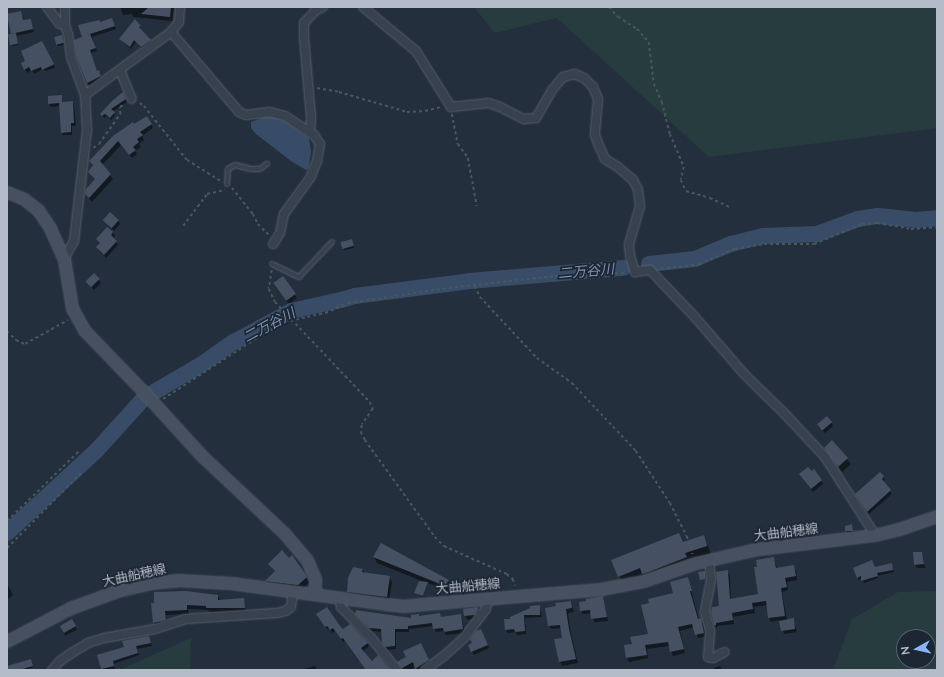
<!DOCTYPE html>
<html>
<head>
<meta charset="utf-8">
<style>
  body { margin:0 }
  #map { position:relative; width:944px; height:677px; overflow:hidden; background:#242f3e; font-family:Lato,"Noto Sans JP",sans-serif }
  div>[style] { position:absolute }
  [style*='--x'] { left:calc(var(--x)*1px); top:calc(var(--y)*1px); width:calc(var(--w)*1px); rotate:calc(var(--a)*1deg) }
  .green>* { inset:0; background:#263c3f }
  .water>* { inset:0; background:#394c67 }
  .shadow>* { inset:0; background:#0007; transform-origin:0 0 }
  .river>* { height:16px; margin:-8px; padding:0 8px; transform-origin:8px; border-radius:8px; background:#394c67 }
  .building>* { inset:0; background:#455162; transform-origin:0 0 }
  .path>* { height:1.5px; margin-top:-0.75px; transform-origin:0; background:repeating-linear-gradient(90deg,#44595c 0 3px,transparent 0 6px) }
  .roads { filter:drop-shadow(0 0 1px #565f6c) drop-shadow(0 0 1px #565f6c) }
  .lane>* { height:4px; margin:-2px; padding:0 2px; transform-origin:2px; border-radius:2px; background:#38414e }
  .street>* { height:8px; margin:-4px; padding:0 4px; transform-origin:4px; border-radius:4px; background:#38414e }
  .secondary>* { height:11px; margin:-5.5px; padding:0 5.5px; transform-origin:5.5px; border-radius:5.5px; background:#465061 }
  span { translate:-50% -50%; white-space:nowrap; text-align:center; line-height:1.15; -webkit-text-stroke:3.5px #1d2633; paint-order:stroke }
  .street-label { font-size:13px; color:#b4bcc9 }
  .water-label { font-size:14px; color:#7c92b1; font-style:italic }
  .frame { position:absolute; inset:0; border:8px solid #b4bcc9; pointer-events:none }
  .north { position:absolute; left:896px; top:629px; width:40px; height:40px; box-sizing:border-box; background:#1d2633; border:1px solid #59626f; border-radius:50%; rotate:262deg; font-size:11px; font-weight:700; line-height:16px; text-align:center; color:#b4bcc9 }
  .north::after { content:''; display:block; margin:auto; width:14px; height:18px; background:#8ab4f8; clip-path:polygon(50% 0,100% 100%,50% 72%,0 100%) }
</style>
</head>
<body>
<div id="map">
  <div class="green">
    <div style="clip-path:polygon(474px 7px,937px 7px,937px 128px,709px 157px,557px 18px,495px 33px)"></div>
    <div style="clip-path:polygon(evenodd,937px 591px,937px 670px,833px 670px,852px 619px,898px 592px,937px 591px,904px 637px,928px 637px,928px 661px,904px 661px,904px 637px)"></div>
    <div style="clip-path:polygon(191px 638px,190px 670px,119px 670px)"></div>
  </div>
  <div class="water">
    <div style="clip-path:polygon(265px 117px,274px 117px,286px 122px,309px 138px,311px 151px,309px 167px,306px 170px,291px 161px,256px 134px,251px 128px,251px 122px)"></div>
  </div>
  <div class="shadow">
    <div style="clip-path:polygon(120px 7px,177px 7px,174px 7px,172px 21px,133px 17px,132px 14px,123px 15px)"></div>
    <div style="clip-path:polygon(21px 12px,24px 21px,30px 20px,34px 32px,16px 36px,18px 45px,12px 46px,9px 35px,13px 35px)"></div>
    <div style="clip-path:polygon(112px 19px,116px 29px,92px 37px,97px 51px,91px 53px,97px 72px,99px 71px,102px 80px,89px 86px,77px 55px,83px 38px,100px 23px)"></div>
    <div style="clip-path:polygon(140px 26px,141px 30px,152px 43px,143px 50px,136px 42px,131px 49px,120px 39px)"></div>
    <div style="clip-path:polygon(62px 37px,64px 45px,58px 46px,55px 38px)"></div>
    <div style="clip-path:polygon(22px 63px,53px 63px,34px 74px,32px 70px,27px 73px)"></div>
    <div style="left:54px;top:65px;width:3px;height:11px;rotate:72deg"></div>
    <div style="clip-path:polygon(61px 96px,63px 103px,73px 102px,74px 105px,76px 126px,72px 126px,72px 135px,63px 135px,62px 132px,60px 106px,51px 107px,49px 104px)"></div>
    <div style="clip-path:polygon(124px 96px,127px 102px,112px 112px,115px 115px,111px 120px,107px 116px,104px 118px,101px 114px)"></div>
    <div style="clip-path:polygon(147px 117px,153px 128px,142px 136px,144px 140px,139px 144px,141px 147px,135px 151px,137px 154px,132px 158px,121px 145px,102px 165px,113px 179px,92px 202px,86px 194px,96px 180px,89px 172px,93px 166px,90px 162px)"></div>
    <div style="clip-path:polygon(104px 220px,118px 220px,120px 224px,114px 231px)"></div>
    <div style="clip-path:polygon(107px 228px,113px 233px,115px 236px,113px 238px,118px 245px,106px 258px,97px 248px,101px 244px,97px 239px)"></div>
    <div style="clip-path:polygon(352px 241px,354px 248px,344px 250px,343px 249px)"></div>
    <div style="clip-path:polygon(282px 278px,297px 298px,289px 304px,276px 287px)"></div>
    <div style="clip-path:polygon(99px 280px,101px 283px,94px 290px,87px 282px)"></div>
    <div style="clip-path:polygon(831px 422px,833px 426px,825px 433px,821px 429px)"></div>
    <div style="clip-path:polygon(832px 441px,851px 464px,842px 472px,829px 454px)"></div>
    <div style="clip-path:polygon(880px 473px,885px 480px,883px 482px,892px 494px,869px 514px,856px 494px)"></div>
    <div style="clip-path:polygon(802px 478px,821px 481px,823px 484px,813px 492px)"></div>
    <div style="clip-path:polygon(846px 526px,852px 526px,853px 532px,847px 533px)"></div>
    <div style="clip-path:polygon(679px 534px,683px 543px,703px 536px,711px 553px,623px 584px,612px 561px)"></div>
    <div style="clip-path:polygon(922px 553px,925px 568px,917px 568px,915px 565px)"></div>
    <div style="clip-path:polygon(374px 557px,448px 581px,451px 587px,448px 591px,428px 583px,423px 597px,415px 592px,424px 582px,377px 563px)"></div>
    <div style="clip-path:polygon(774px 558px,777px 569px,793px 566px,796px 570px,797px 580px,787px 582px,788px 590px,782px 592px,787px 620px,793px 619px,797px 632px,784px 634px,780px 620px,771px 622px,769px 618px,767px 605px,754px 607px,755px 613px,733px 617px,734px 624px,717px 626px,717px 629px,715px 625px,727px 571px,730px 575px,731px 600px,759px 595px)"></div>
    <div style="clip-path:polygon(289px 559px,304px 573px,309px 583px,301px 590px,269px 585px,266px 581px,275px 572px,269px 564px)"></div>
    <div style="clip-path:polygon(891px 564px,894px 572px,877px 576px,878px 578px,864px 583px,862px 579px,859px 580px,857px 577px,875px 568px)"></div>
    <div style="clip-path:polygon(363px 570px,365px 574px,389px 577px,392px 582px,389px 602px,351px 596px,348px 591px)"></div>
    <div style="clip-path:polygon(688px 578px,699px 620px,703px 623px,706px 636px,698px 638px,694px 627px,680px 631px,685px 653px,673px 656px,669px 646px,647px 649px,648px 658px,629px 662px,627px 658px,633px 644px,649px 635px,650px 603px,674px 594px)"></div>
    <div style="clip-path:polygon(7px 584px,13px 595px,7px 600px)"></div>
    <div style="clip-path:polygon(218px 596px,221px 601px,243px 599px,246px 611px,210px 612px,208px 610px,188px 609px,189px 614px,166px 615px,167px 624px,156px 627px,154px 622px,152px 604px)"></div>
    <div style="clip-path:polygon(603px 597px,608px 621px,594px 622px,592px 613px,583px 614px,581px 610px)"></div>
    <div style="clip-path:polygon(571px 602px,574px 612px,568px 613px,571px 634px,578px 663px,562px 666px,560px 662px,564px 638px,562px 628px,551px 629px,549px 625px,557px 607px)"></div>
    <div style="clip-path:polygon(539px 606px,542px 617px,525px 618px,526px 634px,517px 635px,516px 632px,508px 633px,506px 630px,511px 619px)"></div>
    <div style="clip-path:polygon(477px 608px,479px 612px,477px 618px,467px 620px,464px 610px)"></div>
    <div style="clip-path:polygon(439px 614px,442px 618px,461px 615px,465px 633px,446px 635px,444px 631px,436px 632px,434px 626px,409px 629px,409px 632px,396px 632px,396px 649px,388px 650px,385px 646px,382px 632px,372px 631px,358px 617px,412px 619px,419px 615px,420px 617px)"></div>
    <div style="clip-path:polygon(319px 617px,367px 643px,369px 646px,363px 651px,372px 662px,388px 670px,367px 670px,346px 640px,343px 642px,335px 631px,332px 633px,330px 628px,328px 630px)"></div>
    <div style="left:72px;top:620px;width:11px;height:13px;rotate:63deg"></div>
    <div style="clip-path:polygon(483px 634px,489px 648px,474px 655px,472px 651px,474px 643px)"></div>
    <div style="clip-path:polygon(149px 637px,152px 646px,137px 649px,139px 655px,113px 664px,115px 669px,102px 670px,98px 655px,125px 648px)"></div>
    <div style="clip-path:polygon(423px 649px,431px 665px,424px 670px,417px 670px,416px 667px,410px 670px,404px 670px,402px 667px)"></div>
    <div style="clip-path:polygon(31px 662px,33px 667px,26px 670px,25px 668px)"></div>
    <div style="clip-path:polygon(315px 666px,317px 670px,303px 670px,304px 669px)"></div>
    <div style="clip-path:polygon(720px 666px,722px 670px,715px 670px,714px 668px)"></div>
  </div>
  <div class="river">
    <div style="--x:649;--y:264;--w:46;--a:-6.2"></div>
    <div style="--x:695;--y:259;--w:39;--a:-23"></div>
    <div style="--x:731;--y:244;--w:32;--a:-14"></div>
    <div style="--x:762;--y:236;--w:55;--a:-2.1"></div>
    <div style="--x:817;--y:234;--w:44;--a:-20.1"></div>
    <div style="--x:858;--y:219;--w:20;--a:-9"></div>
    <div style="--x:878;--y:216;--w:38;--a:6"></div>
    <div style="--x:916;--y:220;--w:21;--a:-5"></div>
    <div style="--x:7;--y:533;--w:122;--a:-42.7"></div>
    <div style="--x:97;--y:450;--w:70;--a:-47.9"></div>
    <div style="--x:144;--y:398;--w:67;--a:-30.4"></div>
    <div style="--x:202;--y:364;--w:39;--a:-35"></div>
    <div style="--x:234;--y:342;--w:65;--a:-28.5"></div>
    <div style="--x:291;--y:311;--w:51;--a:-12.4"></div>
    <div style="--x:341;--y:300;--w:15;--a:-16"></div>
    <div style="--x:355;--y:296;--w:116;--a:-7.4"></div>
    <div style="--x:470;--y:281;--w:154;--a:-4.9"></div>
  </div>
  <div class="building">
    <div style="clip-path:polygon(149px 7px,171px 7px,170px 17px,141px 14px)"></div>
    <div style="clip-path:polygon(21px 11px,23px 20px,31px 19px,33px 29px,11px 34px,7px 14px)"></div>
    <div style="clip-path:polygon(112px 18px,115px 26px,90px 34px,96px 48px,90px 50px,97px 71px,99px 70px,101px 76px,87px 83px,76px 55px,74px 40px,82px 37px,78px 25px,100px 20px,100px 22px)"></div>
    <div style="clip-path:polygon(135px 19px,141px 26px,139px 27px,151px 40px,141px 47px,134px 40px,130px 47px,119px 39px)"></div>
    <div style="left:16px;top:33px;width:11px;height:8px;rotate:80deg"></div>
    <div style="left:62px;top:35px;width:8px;height:8px;rotate:76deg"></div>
    <div style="clip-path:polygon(42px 41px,54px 64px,42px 70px,41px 67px,31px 71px,29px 67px,24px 70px,21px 63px,25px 61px,21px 51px)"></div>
    <div style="clip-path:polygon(123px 92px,126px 99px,111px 109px,115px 112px,110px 118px,105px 114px,102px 116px,100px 114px,112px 101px)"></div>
    <div style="clip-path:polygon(62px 95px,62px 102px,73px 101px,74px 123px,71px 123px,71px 132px,61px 133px,59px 103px,48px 104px,48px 96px)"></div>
    <div style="clip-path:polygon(147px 116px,152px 124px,140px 132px,143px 135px,137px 139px,139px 142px,133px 147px,136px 150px,129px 155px,118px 141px,100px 161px,111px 174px,89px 198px,85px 194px,86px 189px,95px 179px,88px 172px,93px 165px,89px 161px,113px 136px,133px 122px,134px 124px)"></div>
    <div style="left:110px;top:212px;width:12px;height:11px;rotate:42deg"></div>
    <div style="clip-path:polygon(107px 227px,113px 232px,111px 235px,117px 241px,104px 255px,96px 247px,100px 243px,96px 239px)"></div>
    <div style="left:352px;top:239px;width:7px;height:12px;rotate:74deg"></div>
    <div style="left:94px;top:273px;width:8px;height:12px;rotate:45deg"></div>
    <div style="left:283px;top:276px;width:22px;height:12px;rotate:54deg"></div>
    <div style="left:827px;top:416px;width:8px;height:13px;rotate:50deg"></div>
    <div style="clip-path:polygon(832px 440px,848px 458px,838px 467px,824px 448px)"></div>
    <div style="clip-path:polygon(808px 467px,812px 471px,814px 469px,822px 480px,811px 489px,799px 474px)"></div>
    <div style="clip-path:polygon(880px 472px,884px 476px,882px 479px,891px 490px,867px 512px,855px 494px)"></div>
    <div style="clip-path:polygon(852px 524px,853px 531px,845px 531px,845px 526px)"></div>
    <div style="clip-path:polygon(679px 533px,683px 542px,704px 535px,707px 546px,685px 553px,687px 557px,646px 573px,642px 574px,640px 568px,618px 577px,611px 560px)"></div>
    <div style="clip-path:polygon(381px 543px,449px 580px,445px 586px,373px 557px)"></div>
    <div style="clip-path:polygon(282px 550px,289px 558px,292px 555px,304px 572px,307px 577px,298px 585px,265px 581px,275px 571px,268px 564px)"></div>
    <div style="clip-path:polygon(913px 552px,922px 552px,924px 564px,914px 565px)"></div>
    <div style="clip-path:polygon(774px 557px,776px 568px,794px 565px,796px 576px,785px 578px,787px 587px,781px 588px,785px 616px,768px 618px,766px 601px,752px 603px,753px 609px,732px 613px,733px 620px,716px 623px,716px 625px,714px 625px,711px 612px,712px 607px,719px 606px,716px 572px,728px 570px,730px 599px,758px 594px,754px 567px,757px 567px,756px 560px)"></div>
    <div style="clip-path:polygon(872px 560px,875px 567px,892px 563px,893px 570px,877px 573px,878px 576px,861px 581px,861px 576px,857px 578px,853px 568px)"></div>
    <div style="clip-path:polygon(353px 567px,363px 569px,362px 572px,390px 576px,387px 597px,347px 592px,348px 578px)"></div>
    <div style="clip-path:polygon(705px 571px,705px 579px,700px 580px,698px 572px)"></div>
    <div style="clip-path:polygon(688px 577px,692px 591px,690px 591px,698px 619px,701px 618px,704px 633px,695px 635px,692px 624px,678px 627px,684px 649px,670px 652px,668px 642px,645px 645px,647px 655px,626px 658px,624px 645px,632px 644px,630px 637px,648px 634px,641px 605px,649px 603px,648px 599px,673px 593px,670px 582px)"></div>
    <div style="clip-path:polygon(419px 581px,428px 582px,423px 596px,414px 593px)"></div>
    <div style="clip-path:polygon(186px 591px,218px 595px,218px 600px,244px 598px,245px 608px,206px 608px,206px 606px,187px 605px,187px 610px,165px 611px,166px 620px,153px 623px,151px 603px,154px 603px,154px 592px)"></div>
    <div style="clip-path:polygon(603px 596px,607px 617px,591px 619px,590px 610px,580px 611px,579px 602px,586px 601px,586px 599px)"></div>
    <div style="clip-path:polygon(571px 601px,572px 608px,566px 609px,569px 629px,576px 659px,559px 662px,554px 639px,562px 638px,560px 625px,548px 626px,545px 608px,556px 606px,555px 603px)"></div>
    <div style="clip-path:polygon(540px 605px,540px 615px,524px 615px,525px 631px,515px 632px,514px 629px,505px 630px,504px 619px,510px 619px,510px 617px,530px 608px,530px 606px)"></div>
    <div style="clip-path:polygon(327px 607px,340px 626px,343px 629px,350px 624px,368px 643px,361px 648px,372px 661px,378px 655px,390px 670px,366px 670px,343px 638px,341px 639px,333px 628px,330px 630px,327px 626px,325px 627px,316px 614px)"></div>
    <div style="clip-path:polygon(478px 607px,478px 610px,475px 615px,464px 616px,463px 609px)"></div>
    <div style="clip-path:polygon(356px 610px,411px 618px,411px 615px,419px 614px,419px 616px,440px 613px,441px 617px,461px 614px,463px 629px,444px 632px,443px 628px,433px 629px,432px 623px,408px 626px,408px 629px,395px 629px,395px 646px,385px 647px,382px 643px,381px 629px,369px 628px,355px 614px)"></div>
    <div style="clip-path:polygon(794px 618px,795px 629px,781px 631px,779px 621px)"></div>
    <div style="left:72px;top:619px;width:8px;height:14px;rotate:60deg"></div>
    <div style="clip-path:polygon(481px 629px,488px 645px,471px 652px,468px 645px,472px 643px,470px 639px,476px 631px)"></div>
    <div style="clip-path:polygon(149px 636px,151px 643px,136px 646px,138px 653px,113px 661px,114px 666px,101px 669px,97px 655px,124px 647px,122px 641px)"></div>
    <div style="clip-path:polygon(421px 643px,429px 660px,415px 669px,413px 662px,402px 668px,397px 662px,406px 657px,403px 651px)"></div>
    <div style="clip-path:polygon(31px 659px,33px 666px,19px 670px,7px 670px,7px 666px)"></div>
  </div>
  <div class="path">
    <div style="--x:609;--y:7;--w:13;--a:48"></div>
    <div style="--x:618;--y:17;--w:22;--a:32"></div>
    <div style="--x:637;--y:29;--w:18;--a:47"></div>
    <div style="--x:649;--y:42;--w:42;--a:83.2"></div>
    <div style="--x:654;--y:84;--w:20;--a:66"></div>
    <div style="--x:662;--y:102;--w:33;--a:76"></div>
    <div style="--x:670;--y:134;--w:36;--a:67"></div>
    <div style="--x:684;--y:167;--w:13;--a:103"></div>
    <div style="--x:681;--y:180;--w:12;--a:66"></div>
    <div style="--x:686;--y:191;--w:25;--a:16"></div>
    <div style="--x:710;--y:198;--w:23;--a:25"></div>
    <div style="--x:317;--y:88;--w:22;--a:10"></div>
    <div style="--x:339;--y:92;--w:71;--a:16.4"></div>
    <div style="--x:407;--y:112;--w:18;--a:-3"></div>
    <div style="--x:425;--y:111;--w:16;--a:-14"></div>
    <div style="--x:140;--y:103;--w:5;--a:37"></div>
    <div style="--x:144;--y:106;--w:69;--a:51.5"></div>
    <div style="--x:187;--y:160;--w:40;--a:32"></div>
    <div style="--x:452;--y:114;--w:31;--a:79"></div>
    <div style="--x:458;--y:144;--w:17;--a:54"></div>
    <div style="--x:468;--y:158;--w:49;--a:79.4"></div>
    <div style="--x:93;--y:148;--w:7;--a:-34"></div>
    <div style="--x:99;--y:144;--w:37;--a:-55"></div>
    <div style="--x:120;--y:114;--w:7;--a:-90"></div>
    <div style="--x:120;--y:107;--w:5;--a:-37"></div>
    <div style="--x:232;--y:188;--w:33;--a:51"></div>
    <div style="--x:253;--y:214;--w:11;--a:63"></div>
    <div style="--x:258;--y:224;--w:16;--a:45"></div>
    <div style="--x:183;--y:226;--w:40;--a:-53"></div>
    <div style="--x:207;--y:194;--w:18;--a:-13"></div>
    <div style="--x:661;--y:269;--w:38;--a:-7"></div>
    <div style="--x:699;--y:264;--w:39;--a:-23"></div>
    <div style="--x:735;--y:249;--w:29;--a:-10"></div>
    <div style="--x:764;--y:244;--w:50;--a:0"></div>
    <div style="--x:814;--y:244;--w:52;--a:-22.6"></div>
    <div style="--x:862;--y:224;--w:15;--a:-4"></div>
    <div style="--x:877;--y:223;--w:35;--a:10"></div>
    <div style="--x:911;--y:229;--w:26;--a:-4"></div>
    <div style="--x:272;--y:270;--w:19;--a:99"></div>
    <div style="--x:269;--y:289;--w:14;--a:65"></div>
    <div style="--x:275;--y:302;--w:138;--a:46.5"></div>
    <div style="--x:370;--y:402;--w:8;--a:67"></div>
    <div style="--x:373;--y:409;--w:19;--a:125"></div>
    <div style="--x:362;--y:425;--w:7;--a:98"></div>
    <div style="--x:361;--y:432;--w:9;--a:63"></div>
    <div style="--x:365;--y:440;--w:120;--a:54.2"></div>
    <div style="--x:435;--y:537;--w:13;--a:45"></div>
    <div style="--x:444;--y:546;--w:69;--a:24"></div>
    <div style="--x:507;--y:574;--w:8;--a:40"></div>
    <div style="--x:513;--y:579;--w:7;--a:74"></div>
    <div style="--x:475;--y:286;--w:12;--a:66"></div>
    <div style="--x:480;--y:297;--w:83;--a:46.9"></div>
    <div style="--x:537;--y:358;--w:43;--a:35.5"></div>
    <div style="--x:572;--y:383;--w:93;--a:46.7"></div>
    <div style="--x:636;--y:451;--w:62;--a:56.8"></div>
    <div style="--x:670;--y:503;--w:37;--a:63"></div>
    <div style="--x:687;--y:536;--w:19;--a:72"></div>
    <div style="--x:7;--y:331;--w:13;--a:45"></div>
    <div style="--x:16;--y:340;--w:10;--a:24"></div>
    <div style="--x:25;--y:344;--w:49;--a:-29.2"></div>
    <div style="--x:163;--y:399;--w:132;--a:-33"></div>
    <div style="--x:274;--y:327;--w:11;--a:-27"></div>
    <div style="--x:284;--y:322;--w:42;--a:-12.4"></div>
    <div style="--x:325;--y:313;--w:25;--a:-23"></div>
    <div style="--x:348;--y:303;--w:102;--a:-8.4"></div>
    <div style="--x:449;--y:288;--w:107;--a:-6.5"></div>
    <div style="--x:555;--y:276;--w:70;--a:-2.5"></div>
    <div style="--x:7;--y:521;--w:100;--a:-44.2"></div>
    <div style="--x:7;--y:548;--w:107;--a:-45.4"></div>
    <div style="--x:928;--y:650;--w:12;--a:-42"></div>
    <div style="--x:916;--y:670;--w:10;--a:-66"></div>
  </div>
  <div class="roads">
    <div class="lane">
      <div style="--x:227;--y:184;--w:15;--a:-86"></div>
      <div style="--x:228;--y:169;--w:8;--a:-30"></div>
      <div style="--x:235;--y:165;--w:16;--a:14"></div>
      <div style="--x:251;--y:169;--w:9;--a:0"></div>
      <div style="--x:260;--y:169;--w:9;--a:-36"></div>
      <div style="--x:272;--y:264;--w:30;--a:26"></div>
      <div style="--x:299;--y:277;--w:48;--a:-46.7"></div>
    </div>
    <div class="street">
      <div style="--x:47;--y:7;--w:21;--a:53"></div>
      <div style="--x:60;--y:24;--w:5;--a:11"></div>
      <div style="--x:363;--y:7;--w:69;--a:39.7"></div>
      <div style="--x:416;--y:51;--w:66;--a:58"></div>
      <div style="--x:451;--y:107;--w:37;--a:-6"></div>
      <div style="--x:488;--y:103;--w:13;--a:18"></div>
      <div style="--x:500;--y:107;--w:27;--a:27"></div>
      <div style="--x:524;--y:119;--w:12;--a:-5"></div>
      <div style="--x:536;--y:118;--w:32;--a:-60"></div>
      <div style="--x:552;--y:90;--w:17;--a:-50"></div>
      <div style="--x:563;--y:77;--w:12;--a:-14"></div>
      <div style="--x:575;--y:74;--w:10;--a:24"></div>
      <div style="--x:584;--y:78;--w:13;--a:45"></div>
      <div style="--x:593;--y:87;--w:13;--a:67"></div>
      <div style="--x:598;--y:99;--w:36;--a:95"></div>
      <div style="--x:595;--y:135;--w:12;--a:70"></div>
      <div style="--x:599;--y:146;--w:14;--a:65"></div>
      <div style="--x:605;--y:159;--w:15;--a:32"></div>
      <div style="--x:618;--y:167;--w:20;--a:41"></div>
      <div style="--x:633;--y:180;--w:11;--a:63"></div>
      <div style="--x:638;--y:190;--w:16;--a:83"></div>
      <div style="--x:640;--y:206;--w:40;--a:106"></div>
      <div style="--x:629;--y:244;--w:12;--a:85"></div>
      <div style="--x:630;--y:256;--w:17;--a:73"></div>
      <div style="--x:635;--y:272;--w:15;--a:-8"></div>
      <div style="--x:650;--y:270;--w:62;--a:46.3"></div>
      <div style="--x:693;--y:315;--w:79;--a:49.1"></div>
      <div style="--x:745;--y:375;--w:54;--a:44.3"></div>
      <div style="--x:784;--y:413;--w:60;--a:47"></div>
      <div style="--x:825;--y:457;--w:93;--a:57.3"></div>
      <div style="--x:171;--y:32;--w:105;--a:49.6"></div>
      <div style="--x:239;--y:112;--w:8;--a:23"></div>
      <div style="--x:246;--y:115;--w:23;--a:-7"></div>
      <div style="--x:269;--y:112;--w:16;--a:14"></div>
      <div style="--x:285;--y:116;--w:35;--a:33"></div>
      <div style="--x:314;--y:135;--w:11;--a:56"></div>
      <div style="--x:320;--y:144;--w:17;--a:100"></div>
      <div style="--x:317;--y:161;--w:18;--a:112"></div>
      <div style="--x:310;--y:178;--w:44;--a:125.8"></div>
      <div style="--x:284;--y:214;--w:19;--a:102"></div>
      <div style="--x:280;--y:233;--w:13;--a:122"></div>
      <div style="--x:120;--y:70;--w:31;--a:68"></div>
      <div style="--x:85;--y:95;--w:107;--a:-36.2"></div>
      <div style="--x:171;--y:32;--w:13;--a:-51"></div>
      <div style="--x:179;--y:22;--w:15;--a:-86"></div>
      <div style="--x:310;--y:132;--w:15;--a:-86"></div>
      <div style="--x:311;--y:117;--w:80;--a:-95"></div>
      <div style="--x:304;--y:37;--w:14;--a:-90"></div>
      <div style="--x:304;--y:23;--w:16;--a:-47"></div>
      <div style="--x:315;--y:11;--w:9;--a:-27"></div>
      <div style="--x:64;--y:259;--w:21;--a:-61"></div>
      <div style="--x:74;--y:241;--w:112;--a:-83.3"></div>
      <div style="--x:87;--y:130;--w:35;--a:-93"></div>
      <div style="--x:85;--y:95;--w:40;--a:-110.2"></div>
      <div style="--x:71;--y:57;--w:23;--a:-97"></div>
      <div style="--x:68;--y:34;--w:9;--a:-108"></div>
      <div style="--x:65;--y:25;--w:18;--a:-90"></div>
      <div style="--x:709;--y:560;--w:20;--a:84"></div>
      <div style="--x:711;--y:580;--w:33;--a:101"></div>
      <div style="--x:705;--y:612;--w:20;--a:75"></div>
      <div style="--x:710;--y:631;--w:26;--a:94"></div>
      <div style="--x:708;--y:657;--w:5;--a:11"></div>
      <div style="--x:713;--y:658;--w:13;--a:-27"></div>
      <div style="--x:339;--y:597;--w:10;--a:79"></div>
      <div style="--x:341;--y:607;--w:45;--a:45.9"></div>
      <div style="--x:372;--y:639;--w:40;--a:51"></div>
      <div style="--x:52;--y:670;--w:12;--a:-48"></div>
      <div style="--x:60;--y:661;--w:12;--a:-35"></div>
      <div style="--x:70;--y:654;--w:21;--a:-31"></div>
      <div style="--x:88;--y:643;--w:17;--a:-17"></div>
      <div style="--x:104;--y:638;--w:52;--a:-10"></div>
      <div style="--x:155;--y:629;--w:32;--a:-18"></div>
      <div style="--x:185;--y:619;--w:92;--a:-3.7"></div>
      <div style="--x:277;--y:613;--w:9;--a:-13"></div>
      <div style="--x:286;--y:611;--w:6;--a:-39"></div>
      <div style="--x:291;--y:607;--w:15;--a:-82"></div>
      <div style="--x:425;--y:670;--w:25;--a:-37"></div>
      <div style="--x:445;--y:655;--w:25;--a:-42"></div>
      <div style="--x:464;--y:638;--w:36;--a:-53"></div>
      <div style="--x:486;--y:609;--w:10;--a:-79"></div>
    </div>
    <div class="secondary">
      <div style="--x:7;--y:192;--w:18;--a:22"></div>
      <div style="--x:24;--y:199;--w:18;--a:38"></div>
      <div style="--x:38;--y:210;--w:22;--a:56"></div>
      <div style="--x:50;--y:228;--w:34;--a:66"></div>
      <div style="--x:64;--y:259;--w:50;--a:80.7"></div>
      <div style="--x:72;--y:308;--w:25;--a:61"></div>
      <div style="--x:84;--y:330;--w:82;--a:46"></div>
      <div style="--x:141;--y:389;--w:91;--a:47.7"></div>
      <div style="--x:202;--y:456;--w:114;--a:43.2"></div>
      <div style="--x:285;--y:534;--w:34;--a:50"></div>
      <div style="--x:307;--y:560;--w:21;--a:67"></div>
      <div style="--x:315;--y:579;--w:15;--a:90"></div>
      <div style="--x:7;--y:641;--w:71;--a:-27.6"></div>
      <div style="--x:70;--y:608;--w:53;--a:-19.8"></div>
      <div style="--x:120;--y:590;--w:31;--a:-13"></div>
      <div style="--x:150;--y:583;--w:27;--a:-6"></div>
      <div style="--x:177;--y:580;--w:54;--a:3.2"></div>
      <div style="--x:231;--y:583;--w:156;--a:7.7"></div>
      <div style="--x:386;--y:604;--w:18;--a:6"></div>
      <div style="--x:404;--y:606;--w:20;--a:-6"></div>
      <div style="--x:424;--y:604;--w:178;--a:-4.8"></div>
      <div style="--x:601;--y:589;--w:43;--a:-10.8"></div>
      <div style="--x:643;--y:581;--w:55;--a:-19.1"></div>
      <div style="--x:695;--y:563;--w:64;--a:-12.7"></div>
      <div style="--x:757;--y:549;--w:119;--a:-6.8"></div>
      <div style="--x:875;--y:535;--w:25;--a:-14"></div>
      <div style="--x:899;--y:529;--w:40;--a:-18.9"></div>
    </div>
  </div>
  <div class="street-label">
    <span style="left:786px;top:532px;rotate:-7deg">大曲船穂線</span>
    <span style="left:134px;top:575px;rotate:-12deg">大曲船穂線</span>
    <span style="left:468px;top:586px;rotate:-5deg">大曲船穂線</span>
  </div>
  <div class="water-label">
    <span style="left:586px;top:271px;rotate:-5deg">二万谷川</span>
    <span style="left:269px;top:325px;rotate:-28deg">二万谷川</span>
  </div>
  <div class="frame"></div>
  <div class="north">N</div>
</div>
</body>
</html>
